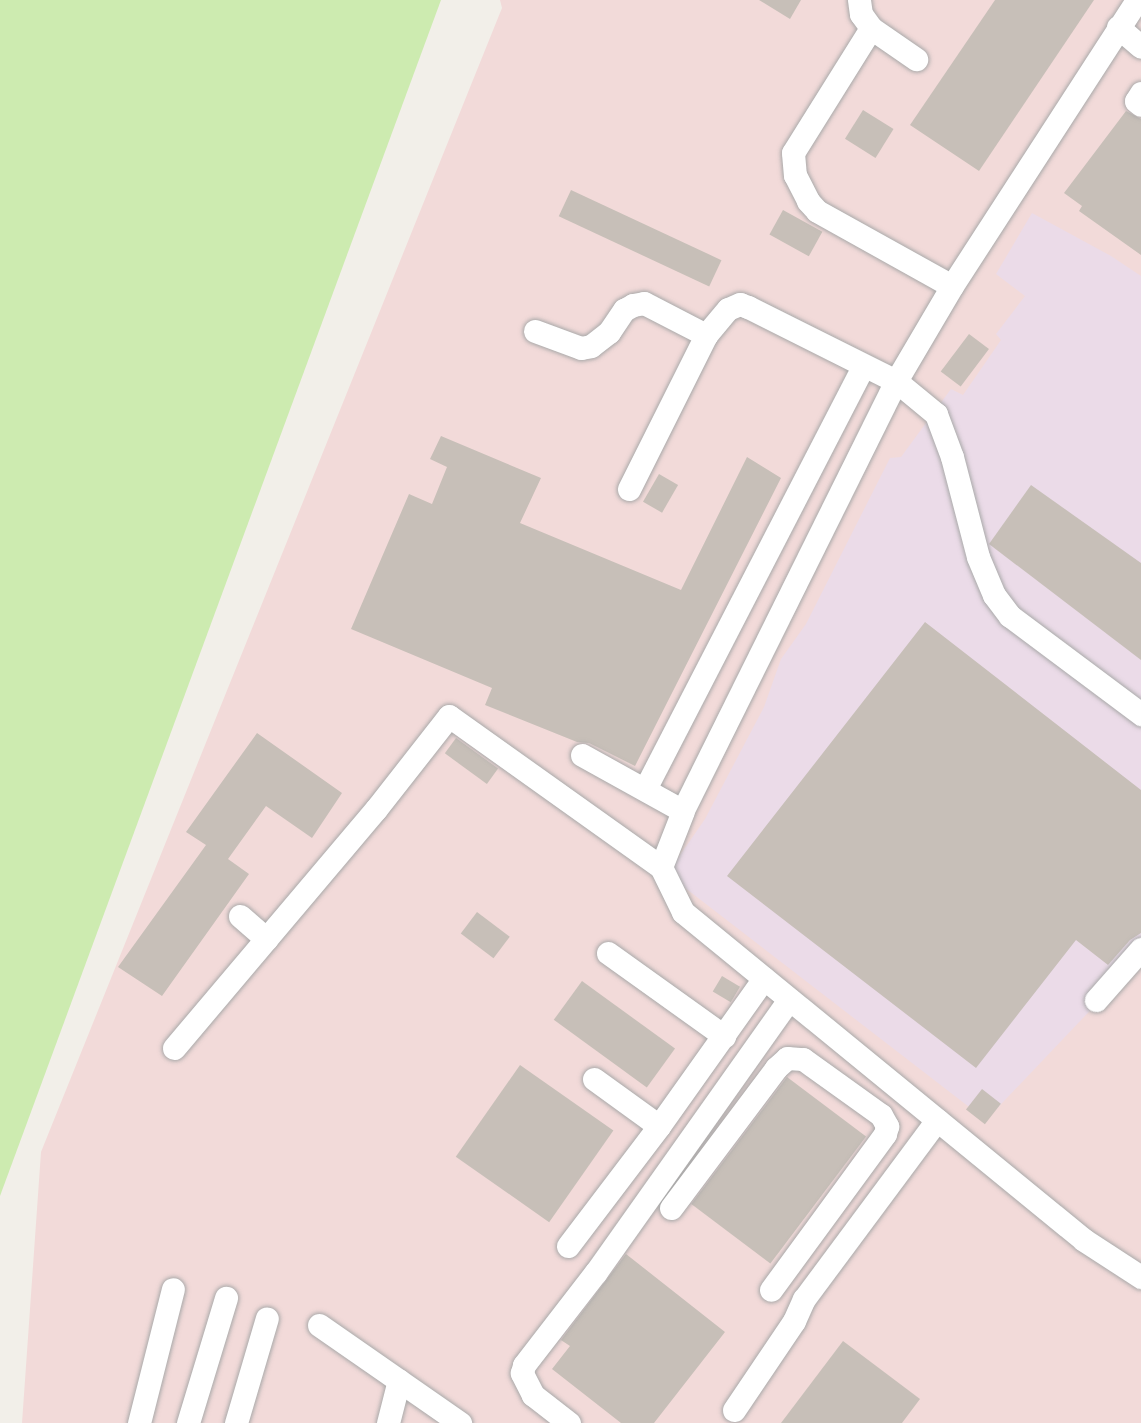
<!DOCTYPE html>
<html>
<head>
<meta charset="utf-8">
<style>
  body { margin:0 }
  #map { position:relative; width:1141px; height:1423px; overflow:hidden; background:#f2efe9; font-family:"Fira Sans",sans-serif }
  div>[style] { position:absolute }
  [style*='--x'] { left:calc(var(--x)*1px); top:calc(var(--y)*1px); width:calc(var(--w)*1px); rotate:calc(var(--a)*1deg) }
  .commercial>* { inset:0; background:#f2dad9 }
  .industrial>* { inset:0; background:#ebdbe8 }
  .grass>* { inset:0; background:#cdebb0 }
  .building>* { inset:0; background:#c7bfb8; transform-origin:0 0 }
  .roads { filter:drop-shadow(0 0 2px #a9a9a9) drop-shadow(0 0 2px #a9a9a9) }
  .minor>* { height:23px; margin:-11.5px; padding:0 11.5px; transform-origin:11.5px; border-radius:11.5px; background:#fff }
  span { translate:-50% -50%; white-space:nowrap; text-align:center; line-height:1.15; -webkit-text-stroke:5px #fff; paint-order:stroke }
</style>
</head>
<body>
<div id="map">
  <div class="commercial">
    <div style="clip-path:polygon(500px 0,1141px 0,1141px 1423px,22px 1423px,41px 1152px,502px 8px)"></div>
  </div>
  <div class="industrial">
    <div style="clip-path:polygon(1032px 213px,1111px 256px,1141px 276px,1141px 957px,986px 1120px,667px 874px,705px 819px,764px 707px,781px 659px,806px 624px,890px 458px,901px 457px,951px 389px,963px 395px,1001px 340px,996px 334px,1025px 296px,996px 274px)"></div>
  </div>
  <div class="grass">
    <div style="clip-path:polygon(0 0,441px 0,0 1196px)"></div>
  </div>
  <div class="building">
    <div style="clip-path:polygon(759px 0,801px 0,790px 19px)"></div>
    <div style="clip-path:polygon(995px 0,1094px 0,979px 171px,910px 125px)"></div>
    <div style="left:863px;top:110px;width:36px;height:34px;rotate:32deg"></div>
    <div style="clip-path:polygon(1126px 111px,1141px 119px,1141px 255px,1079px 211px,1082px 206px,1064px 193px)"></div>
    <div style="left:571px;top:190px;width:166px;height:29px;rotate:25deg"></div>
    <div style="left:783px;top:210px;width:45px;height:28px;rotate:29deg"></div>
    <div style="left:969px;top:334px;width:25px;height:47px;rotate:37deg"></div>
    <div style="clip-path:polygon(441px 436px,541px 478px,520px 523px,681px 590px,747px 457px,781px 478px,635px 766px,589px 743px,577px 742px,485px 705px,492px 688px,351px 629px,409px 494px,432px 504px,447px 467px,430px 459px)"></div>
    <div style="left:659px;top:474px;width:22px;height:32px;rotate:30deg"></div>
    <div style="clip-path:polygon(1031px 485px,1141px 563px,1141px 660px,989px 544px)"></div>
    <div style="clip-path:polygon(925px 622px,1141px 790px,1141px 933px,1130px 940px,1108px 965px,1076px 940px,976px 1068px,727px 876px)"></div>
    <div style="clip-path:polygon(257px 733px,342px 793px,312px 838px,266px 806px,228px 859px,249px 874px,162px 996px,118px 967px,206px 845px,186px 832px)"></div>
    <div style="left:456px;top:738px;width:52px;height:19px;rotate:36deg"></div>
    <div style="left:477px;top:912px;width:41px;height:27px;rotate:37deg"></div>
    <div style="left:722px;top:976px;width:21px;height:18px;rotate:31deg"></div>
    <div style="left:582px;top:981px;width:115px;height:48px;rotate:36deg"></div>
    <div style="left:520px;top:1065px;width:114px;height:112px;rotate:35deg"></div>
    <div style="left:787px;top:1077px;width:99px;height:159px;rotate:37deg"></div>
    <div style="left:982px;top:1089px;width:24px;height:26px;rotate:38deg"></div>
    <div style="clip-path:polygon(626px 1254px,725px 1332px,654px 1423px,621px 1423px,552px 1369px,570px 1346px,561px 1340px)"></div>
    <div style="clip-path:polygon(843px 1341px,920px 1399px,902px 1423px,781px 1423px)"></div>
  </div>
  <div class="roads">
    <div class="minor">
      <div style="--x:859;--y:0;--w:14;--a:82"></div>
      <div style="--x:861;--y:14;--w:17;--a:54"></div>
      <div style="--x:871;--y:28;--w:55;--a:34.6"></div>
      <div style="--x:1137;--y:0;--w:341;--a:122.9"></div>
      <div style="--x:952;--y:286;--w:110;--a:120.5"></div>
      <div style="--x:896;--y:381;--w:480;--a:116.4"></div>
      <div style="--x:683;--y:811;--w:60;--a:111.4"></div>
      <div style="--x:661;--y:867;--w:50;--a:63.9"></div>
      <div style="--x:683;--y:912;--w:518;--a:39.28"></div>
      <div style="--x:1084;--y:1240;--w:68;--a:33"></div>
      <div style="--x:1118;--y:27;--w:30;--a:41"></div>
      <div style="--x:871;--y:28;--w:147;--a:122"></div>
      <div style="--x:793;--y:153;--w:22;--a:85"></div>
      <div style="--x:795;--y:175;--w:29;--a:63"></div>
      <div style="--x:808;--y:201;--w:13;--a:48"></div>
      <div style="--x:817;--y:211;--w:154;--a:29.1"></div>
      <div style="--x:1141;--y:93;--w:9;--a:122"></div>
      <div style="--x:1136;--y:101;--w:6;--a:39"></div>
      <div style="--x:535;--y:331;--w:49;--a:20.3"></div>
      <div style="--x:581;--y:348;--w:10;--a:-11"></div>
      <div style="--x:591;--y:346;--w:23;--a:-38"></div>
      <div style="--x:609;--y:332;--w:27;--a:-56"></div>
      <div style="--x:624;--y:310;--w:10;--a:-29"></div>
      <div style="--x:633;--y:305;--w:11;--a:-10"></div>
      <div style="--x:644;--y:303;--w:70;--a:27.3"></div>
      <div style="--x:629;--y:489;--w:172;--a:-63.4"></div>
      <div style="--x:706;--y:335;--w:34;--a:-50"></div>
      <div style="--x:728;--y:309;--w:13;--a:-23"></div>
      <div style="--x:740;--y:304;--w:9;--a:21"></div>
      <div style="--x:748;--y:307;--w:165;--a:26.6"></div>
      <div style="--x:896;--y:381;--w:52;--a:39.5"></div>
      <div style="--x:936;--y:414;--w:46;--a:69.6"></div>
      <div style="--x:952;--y:457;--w:103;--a:75.4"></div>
      <div style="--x:978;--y:557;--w:41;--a:67.2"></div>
      <div style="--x:994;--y:595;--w:26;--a:53"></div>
      <div style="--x:1010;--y:616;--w:164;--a:36.8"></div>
      <div style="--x:582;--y:755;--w:115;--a:29"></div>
      <div style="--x:645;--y:789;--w:476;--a:-62.7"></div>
      <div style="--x:240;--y:916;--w:35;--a:41"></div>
      <div style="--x:608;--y:953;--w:143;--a:35.6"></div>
      <div style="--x:1096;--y:1000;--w:68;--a:-48.6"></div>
      <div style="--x:174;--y:1048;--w:313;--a:-49.8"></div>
      <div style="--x:376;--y:809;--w:118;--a:-51.9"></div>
      <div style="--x:449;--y:716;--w:260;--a:35.5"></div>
      <div style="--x:594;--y:1079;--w:80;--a:35.9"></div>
      <div style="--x:671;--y:1208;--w:175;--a:-53.1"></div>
      <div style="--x:776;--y:1068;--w:15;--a:-42"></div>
      <div style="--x:787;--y:1058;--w:16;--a:4"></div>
      <div style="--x:803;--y:1059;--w:96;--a:35.7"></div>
      <div style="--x:881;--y:1115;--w:13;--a:61"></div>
      <div style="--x:887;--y:1126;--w:8;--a:104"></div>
      <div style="--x:885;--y:1134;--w:193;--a:126.2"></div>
      <div style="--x:568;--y:1246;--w:151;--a:-52.8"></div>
      <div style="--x:659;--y:1126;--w:181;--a:-54.6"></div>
      <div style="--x:319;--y:1325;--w:172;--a:34.8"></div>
      <div style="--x:734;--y:1410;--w:107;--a:-56"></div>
      <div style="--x:794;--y:1321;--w:24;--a:-66"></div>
      <div style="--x:804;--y:1299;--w:223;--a:-53.4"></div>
      <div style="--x:139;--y:1423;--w:138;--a:-75.8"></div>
      <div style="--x:188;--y:1423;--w:131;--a:-73.1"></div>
      <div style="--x:236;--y:1423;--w:109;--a:-73.6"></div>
      <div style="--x:388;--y:1423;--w:44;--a:-75.7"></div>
      <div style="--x:569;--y:1423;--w:46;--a:-142.1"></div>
      <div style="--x:533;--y:1395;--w:25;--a:-117"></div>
      <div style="--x:522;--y:1373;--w:8;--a:-76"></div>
      <div style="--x:524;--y:1365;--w:118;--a:-52.3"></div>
      <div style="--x:596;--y:1272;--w:334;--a:-54.7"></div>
    </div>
  </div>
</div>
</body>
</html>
